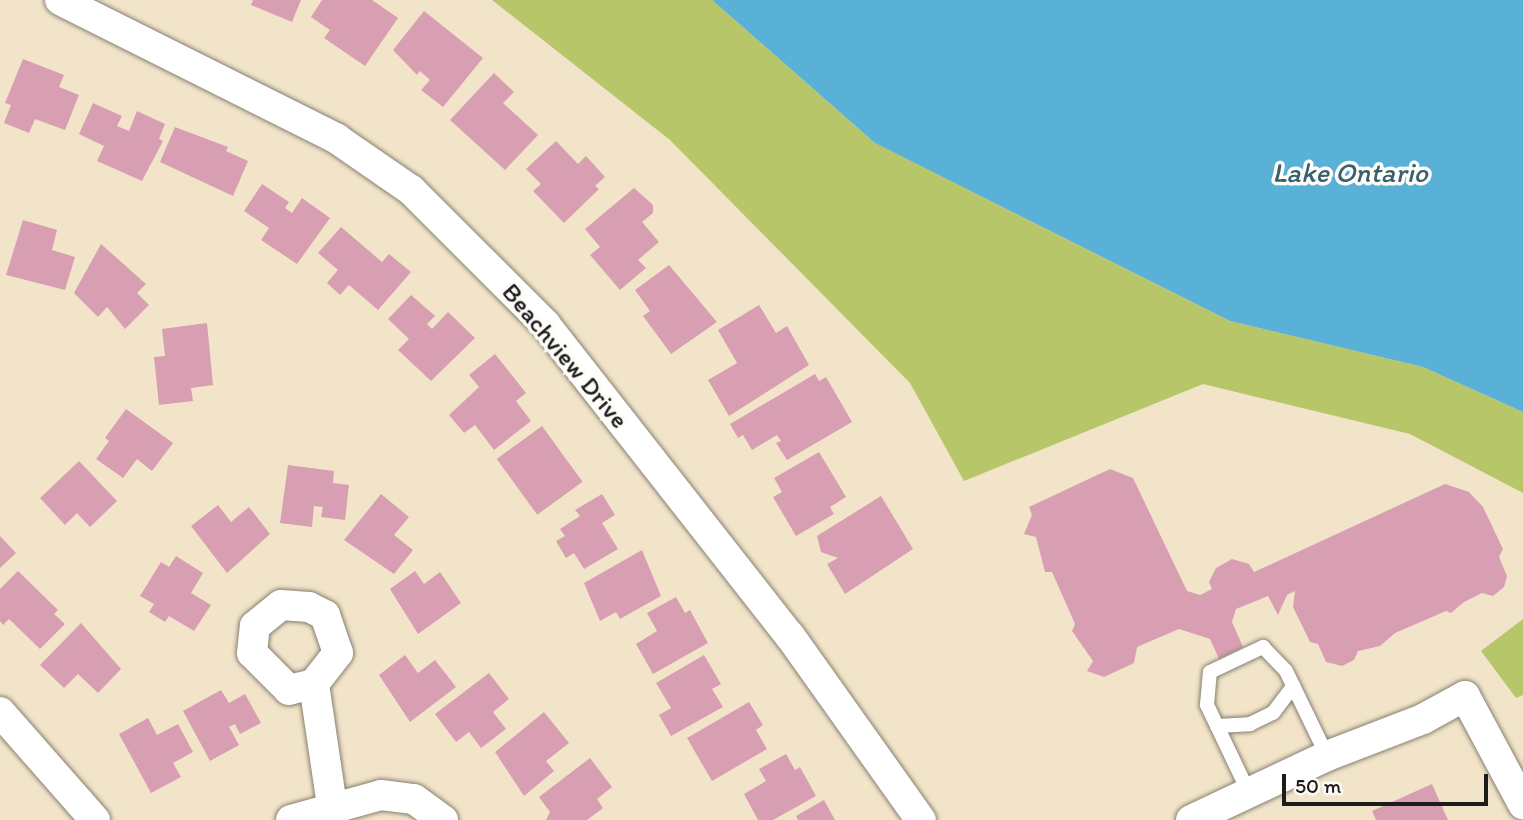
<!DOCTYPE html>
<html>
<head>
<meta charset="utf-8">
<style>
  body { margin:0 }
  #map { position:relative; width:1523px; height:820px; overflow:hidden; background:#f2e4c9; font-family:Itim,sans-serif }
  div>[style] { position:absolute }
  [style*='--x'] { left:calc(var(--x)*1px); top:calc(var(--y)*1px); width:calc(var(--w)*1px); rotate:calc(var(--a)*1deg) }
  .green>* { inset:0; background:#b6c669 }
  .water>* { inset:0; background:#5ab1d7 }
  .building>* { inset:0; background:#d89fb3; transform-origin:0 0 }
  .roads { filter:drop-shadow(0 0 2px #878072) drop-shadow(0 0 2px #878072) }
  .service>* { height:14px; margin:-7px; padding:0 7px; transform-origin:7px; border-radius:7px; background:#fff }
  .minor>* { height:30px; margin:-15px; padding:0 15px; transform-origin:15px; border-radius:15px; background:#fff }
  span { translate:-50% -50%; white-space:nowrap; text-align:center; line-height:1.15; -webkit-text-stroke:7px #fdfcf7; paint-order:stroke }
  .street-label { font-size:26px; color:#1c1c1c }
  .water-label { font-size:28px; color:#385f70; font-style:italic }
  .scale { position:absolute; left:1282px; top:774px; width:206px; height:32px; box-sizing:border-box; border:4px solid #1c1c1c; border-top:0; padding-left:9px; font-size:21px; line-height:24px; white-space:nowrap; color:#1c1c1c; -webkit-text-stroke:5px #fdfcf7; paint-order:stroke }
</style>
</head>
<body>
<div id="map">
  <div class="green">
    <div style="clip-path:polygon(492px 0,712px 0,875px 143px,1230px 321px,1423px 367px,1523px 412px,1523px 493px,1410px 434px,1203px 384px,964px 481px,910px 383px,670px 140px)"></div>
    <div style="clip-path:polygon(1523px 619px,1523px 695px,1516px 698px,1481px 651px)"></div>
  </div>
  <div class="water">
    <div style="clip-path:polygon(712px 0,1523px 0,1523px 412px,1423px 367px,1230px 321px,875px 143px)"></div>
  </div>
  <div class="building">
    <div style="clip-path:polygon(253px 0,301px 0,292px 22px,251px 5px)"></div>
    <div style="clip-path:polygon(322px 0,372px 0,398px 18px,365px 66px,324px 38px,330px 30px,311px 17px)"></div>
    <div style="clip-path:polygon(424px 11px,483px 58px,443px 107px,421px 90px,430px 80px,420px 71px,417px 75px,393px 50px)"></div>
    <div style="clip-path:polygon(23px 59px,64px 75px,59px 87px,79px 95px,65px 130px,35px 119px,29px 133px,4px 123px,11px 105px,5px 103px)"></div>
    <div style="clip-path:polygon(494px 73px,514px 92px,503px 103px,538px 135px,505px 170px,450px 120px)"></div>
    <div style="clip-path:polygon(93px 103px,122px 116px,117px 126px,129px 131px,137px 111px,165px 124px,159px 139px,163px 141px,142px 181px,97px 161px,104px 146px,79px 134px)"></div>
    <div style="clip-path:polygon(175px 127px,228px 147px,226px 151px,248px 161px,233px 196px,160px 162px)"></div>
    <div style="clip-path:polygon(556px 141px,578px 164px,586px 156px,605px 177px,595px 186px,599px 189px,564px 223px,533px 191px,541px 184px,526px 169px)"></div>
    <div style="clip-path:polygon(262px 184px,289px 202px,285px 208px,292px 213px,302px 198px,330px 218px,297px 264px,261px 240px,269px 228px,244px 211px)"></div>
    <div style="clip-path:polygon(634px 188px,653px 205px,653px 213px,642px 222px,659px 242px,638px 260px,646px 268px,620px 290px,590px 255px,600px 247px,585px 229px)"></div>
    <div style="clip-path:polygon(23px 220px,57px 230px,52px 250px,75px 257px,65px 290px,6px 275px)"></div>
    <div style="clip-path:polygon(341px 227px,382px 262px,389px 254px,411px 272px,378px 310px,349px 285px,340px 295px,327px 283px,338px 270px,318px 253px)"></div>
    <div style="clip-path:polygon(101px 244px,146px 284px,137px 293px,149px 305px,125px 329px,107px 307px,98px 317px,74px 293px)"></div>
    <div style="clip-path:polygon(669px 265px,717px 322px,671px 354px,643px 316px,650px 311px,635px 290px)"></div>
    <div style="clip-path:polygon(411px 295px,435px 316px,427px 324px,432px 329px,448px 312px,475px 338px,431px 381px,398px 350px,409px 339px,388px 319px)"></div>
    <div style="clip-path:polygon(759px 305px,776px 333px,787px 326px,809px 365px,729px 416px,708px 380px,737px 363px,718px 330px)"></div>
    <div style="clip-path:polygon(207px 323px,213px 385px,191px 388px,193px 401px,159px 405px,154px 357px,165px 356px,162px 329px)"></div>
    <div style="clip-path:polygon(495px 354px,526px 393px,516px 401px,531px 421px,494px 450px,475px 425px,464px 433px,449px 415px,479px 387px,469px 375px)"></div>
    <div style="clip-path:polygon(815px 374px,819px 381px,826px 377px,852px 422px,787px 460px,776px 443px,781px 441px,777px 435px,752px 450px,743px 435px,738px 438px,730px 424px)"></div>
    <div style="clip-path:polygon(126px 409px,173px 443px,152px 471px,137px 459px,123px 478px,96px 459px,109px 441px,105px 438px)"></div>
    <div style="left:542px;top:426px;width:69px;height:56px;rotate:54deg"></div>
    <div style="clip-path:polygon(819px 452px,846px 497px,830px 507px,834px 514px,796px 536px,773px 497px,782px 492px,774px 478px)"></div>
    <div style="clip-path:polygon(79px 461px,117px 501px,90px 527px,77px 513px,65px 525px,40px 498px)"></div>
    <div style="clip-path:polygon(288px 465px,334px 471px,333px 483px,349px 485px,345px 520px,321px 517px,323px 507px,314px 506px,312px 527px,280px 523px)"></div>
    <div style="clip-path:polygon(1110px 469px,1133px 478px,1187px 591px,1200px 595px,1212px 589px,1209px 582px,1216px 568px,1232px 559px,1249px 564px,1254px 572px,1445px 484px,1469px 492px,1483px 507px,1503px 549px,1499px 557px,1507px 576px,1504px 587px,1493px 596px,1482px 593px,1464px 602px,1451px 613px,1446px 611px,1395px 633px,1380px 646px,1358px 651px,1354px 660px,1342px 666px,1326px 662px,1318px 644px,1310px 642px,1293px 607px,1295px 591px,1287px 595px,1278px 615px,1268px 596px,1236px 609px,1232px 622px,1243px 647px,1219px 659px,1210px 639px,1179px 629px,1137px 647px,1134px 663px,1104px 677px,1087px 671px,1093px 661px,1072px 631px,1075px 624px,1052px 572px,1045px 572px,1036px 537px,1024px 534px,1032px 515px,1029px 507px)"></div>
    <div style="clip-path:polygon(381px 494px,409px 517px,394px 535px,413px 550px,394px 574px,344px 540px)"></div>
    <div style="clip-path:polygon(602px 494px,615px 515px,602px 523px,618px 549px,584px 569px,574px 553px,566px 558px,556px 541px,565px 536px,560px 529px,580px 516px,575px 510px)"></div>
    <div style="clip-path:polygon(881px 496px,913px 549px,845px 594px,827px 564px,838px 558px,821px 552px,817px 536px)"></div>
    <div style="clip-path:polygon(218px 505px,231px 522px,249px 507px,270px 534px,227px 573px,191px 526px)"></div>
    <div style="clip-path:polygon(0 536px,16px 553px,0 568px)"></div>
    <div style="clip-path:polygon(642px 550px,661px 596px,620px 619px,616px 612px,600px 621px,584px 583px)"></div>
    <div style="clip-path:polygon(176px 556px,203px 573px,191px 593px,211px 605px,194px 631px,169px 616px,165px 622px,149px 612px,154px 604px,140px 596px,161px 562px,169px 567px)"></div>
    <div style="clip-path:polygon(18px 571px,58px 610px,54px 614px,65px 624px,40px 649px,9px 619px,3px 625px,0 621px,0 589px)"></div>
    <div style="clip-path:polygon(415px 571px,424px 584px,440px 572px,461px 603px,418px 634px,390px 589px)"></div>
    <div style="clip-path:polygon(676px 597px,685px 613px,690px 610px,708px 643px,653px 674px,636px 644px,657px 631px,647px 613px)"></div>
    <div style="clip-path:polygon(81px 623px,121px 669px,98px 693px,78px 674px,64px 688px,40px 665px)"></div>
    <div style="clip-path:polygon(405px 655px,418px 673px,435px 660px,456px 687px,410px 722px,379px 675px)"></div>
    <div style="clip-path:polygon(704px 655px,721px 684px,712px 689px,723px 707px,671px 736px,659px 715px,671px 708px,656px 683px)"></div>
    <div style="clip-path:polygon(489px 673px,509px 699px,493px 712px,506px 729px,481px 748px,469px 732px,456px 742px,435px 714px)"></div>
    <div style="clip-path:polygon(221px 690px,229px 703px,245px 694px,261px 723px,240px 734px,235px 724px,229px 727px,239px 745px,210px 761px,183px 711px)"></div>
    <div style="clip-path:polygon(749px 702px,763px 725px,756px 730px,767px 749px,712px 781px,687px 738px)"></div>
    <div style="clip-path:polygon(544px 712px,569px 743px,546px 761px,554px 771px,524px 796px,495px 752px)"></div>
    <div style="clip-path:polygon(148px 718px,157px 735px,178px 724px,193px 752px,173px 763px,181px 777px,151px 793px,119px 734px)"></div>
    <div style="clip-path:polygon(786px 754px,795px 770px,800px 767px,816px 796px,773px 820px,758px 820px,744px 794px,766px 781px,759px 769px)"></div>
    <div style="clip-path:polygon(590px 758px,612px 787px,597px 799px,603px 808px,587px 820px,546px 820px,550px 812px,539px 797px)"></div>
    <div style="clip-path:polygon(1432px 784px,1448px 820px,1376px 820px,1372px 811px)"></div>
    <div style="clip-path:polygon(824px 800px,835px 820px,798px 820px,796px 816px)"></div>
  </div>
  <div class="roads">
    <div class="service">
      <div style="--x:1217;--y:726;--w:33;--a:-3"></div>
      <div style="--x:1250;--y:724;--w:25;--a:-26"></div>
      <div style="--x:1273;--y:713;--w:34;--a:-53"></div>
      <div style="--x:1249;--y:793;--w:98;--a:-115.5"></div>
      <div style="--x:1207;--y:705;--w:33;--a:-85"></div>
      <div style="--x:1210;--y:672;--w:59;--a:-25.3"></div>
      <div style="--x:1263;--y:647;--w:33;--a:46"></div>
      <div style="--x:1286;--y:671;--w:94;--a:64.2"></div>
    </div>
    <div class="minor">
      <div style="--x:60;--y:0;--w:310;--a:26.6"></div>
      <div style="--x:337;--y:139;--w:90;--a:34.6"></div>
      <div style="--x:411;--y:190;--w:190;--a:45"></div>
      <div style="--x:545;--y:324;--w:397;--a:51.9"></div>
      <div style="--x:790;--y:636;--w:226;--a:54.6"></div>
      <div style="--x:314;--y:684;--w:26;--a:167"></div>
      <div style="--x:289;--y:690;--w:52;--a:-135"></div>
      <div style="--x:252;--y:653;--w:27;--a:-84"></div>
      <div style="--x:255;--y:626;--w:33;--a:-39"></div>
      <div style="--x:281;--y:605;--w:28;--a:4"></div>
      <div style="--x:309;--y:607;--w:18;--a:27"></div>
      <div style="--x:325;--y:615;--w:40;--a:71.1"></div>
      <div style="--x:338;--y:653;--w:39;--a:128"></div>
      <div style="--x:314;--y:684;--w:123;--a:81.6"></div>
      <div style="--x:0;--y:712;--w:144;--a:48.7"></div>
      <div style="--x:291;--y:820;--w:93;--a:-15.5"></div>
      <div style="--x:381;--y:795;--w:33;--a:7"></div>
      <div style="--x:414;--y:799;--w:36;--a:36"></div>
      <div style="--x:1191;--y:820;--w:150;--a:-25.2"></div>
      <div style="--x:1327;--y:756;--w:103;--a:-21.1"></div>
      <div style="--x:1423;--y:719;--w:48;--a:-28.7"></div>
      <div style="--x:1465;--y:696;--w:123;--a:61.8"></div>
    </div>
  </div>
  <div class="street-label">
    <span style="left:565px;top:356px;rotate:50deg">Beachview Drive</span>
  </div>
  <div class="water-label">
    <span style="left:1350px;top:172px">Lake Ontario</span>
  </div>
  <div class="scale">50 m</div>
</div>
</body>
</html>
